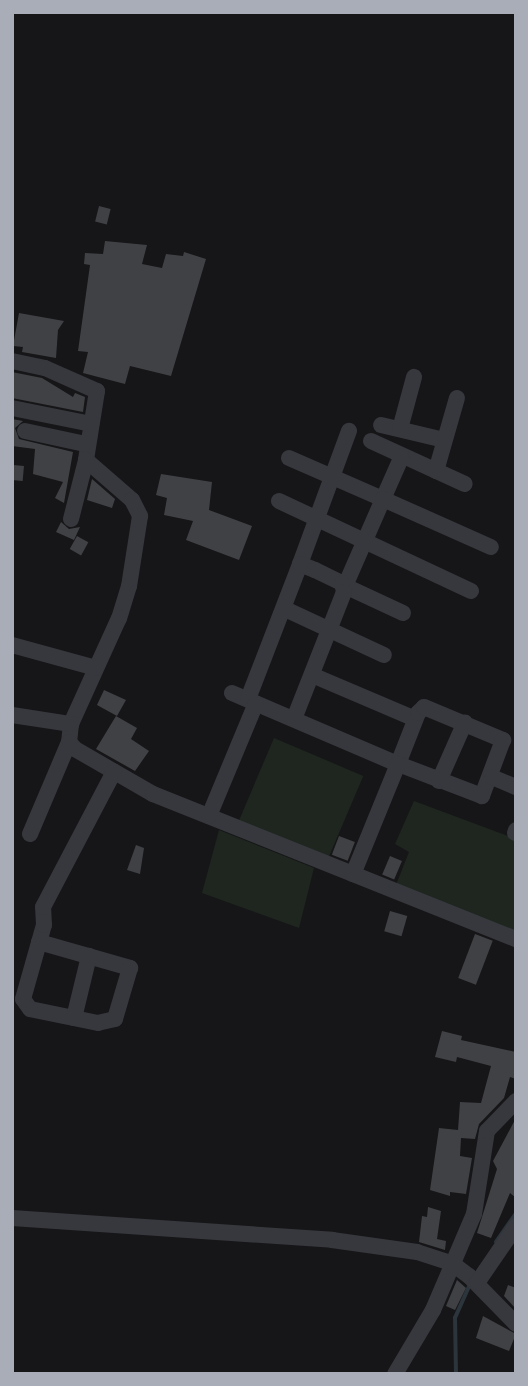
<!DOCTYPE html>
<html>
<head>
<meta charset="utf-8">
<style>
  body { margin:0 }
  #map { position:relative; width:528px; height:1386px; overflow:hidden; background:#161618; font-family:Rubik,sans-serif }
  div>[style] { position:absolute }
  [style*='--x'] { left:calc(var(--x)*1px); top:calc(var(--y)*1px); width:calc(var(--w)*1px); rotate:calc(var(--a)*1deg) }
  .green>* { inset:0; background:#1e261f; transform-origin:0 0 }
  .stream>* { height:3.5px; margin:-1.75px; padding:0 1.75px; transform-origin:1.75px; border-radius:1.75px; background:#2c353c }
  .building>* { inset:0; background:#404145; transform-origin:0 0 }
  .minor>* { height:16px; margin:-8px; padding:0 8px; transform-origin:8px; border-radius:8px; background:#37383d }
  span { translate:-50% -50%; white-space:nowrap; text-align:center; line-height:1.15; -webkit-text-stroke:5px #111113; paint-order:stroke }
  .frame { position:absolute; inset:0; border:14px solid #a8adb8; pointer-events:none }
</style>
</head>
<body>
<div id="map">
  <div class="green">
    <div style="left:274px;top:738px;width:97px;height:92px;rotate:23deg"></div>
    <div style="clip-path:polygon(414px 801px,516px 839px,516px 933px,396px 885px,409px 852px,395px 844px)"></div>
    <div style="clip-path:polygon(219px 830px,314px 868px,299px 928px,202px 893px)"></div>
  </div>
  <div class="stream">
    <div style="--x:496;--y:1242;--w:35;--a:-55"></div>
    <div style="--x:456;--y:1374;--w:56;--a:-91"></div>
    <div style="--x:455;--y:1318;--w:36;--a:-66"></div>
  </div>
  <div class="building">
    <div style="left:99px;top:206px;width:12px;height:16px;rotate:14deg"></div>
    <div style="clip-path:polygon(105px 241px,147px 245px,142px 264px,162px 268px,166px 254px,183px 256px,184px 252px,206px 259px,171px 376px,130px 366px,125px 384px,83px 373px,88px 352px,78px 351px,90px 265px,84px 264px,85px 253px,103px 254px)"></div>
    <div style="clip-path:polygon(19px 313px,64px 321px,58px 330px,56px 358px,22px 352px,23px 347px,13px 346px)"></div>
    <div style="clip-path:polygon(12px 372px,42px 378px,73px 397px,75px 393px,85px 397px,83px 412px,12px 398px)"></div>
    <div style="clip-path:polygon(12px 419px,23px 421px,15px 428px,19px 439px,73px 452px,64px 503px,55px 498px,63px 482px,33px 474px,35px 449px,12px 446px)"></div>
    <div style="left:13px;top:465px;width:11px;height:15px;rotate:5deg"></div>
    <div style="clip-path:polygon(161px 474px,212px 482px,209px 510px,252px 526px,239px 560px,186px 540px,193px 521px,164px 515px,167px 498px,156px 495px)"></div>
    <div style="clip-path:polygon(92px 479px,115px 499px,112px 508px,87px 500px)"></div>
    <div style="clip-path:polygon(61px 522px,69px 529px,80px 527px,74px 540px,56px 532px)"></div>
    <div style="left:77px;top:536px;width:13px;height:15px;rotate:29deg"></div>
    <div style="clip-path:polygon(104px 690px,126px 700px,117px 716px,97px 705px)"></div>
    <div style="clip-path:polygon(116px 716px,137px 728px,131px 739px,149px 751px,135px 771px,96px 749px)"></div>
    <div style="left:339px;top:836px;width:17px;height:20px;rotate:21deg"></div>
    <div style="clip-path:polygon(136px 845px,144px 848px,140px 874px,127px 870px)"></div>
    <div style="left:390px;top:856px;width:13px;height:20px;rotate:23deg"></div>
    <div style="left:390px;top:911px;width:18px;height:21px;rotate:16deg"></div>
    <div style="left:475px;top:934px;width:19px;height:47px;rotate:21deg"></div>
    <div style="clip-path:polygon(442px 1031px,462px 1036px,461px 1040px,516px 1052px,516px 1079px,510px 1077px,504px 1098px,479px 1124px,475px 1139px,461px 1138px,460px 1156px,472px 1158px,466px 1194px,450px 1192px,450px 1196px,430px 1190px,439px 1128px,458px 1130px,460px 1102px,481px 1103px,491px 1066px,457px 1057px,456px 1062px,435px 1057px)"></div>
    <div style="clip-path:polygon(516px 1118px,516px 1198px,510px 1193px,491px 1238px,477px 1233px,497px 1169px,493px 1161px)"></div>
    <div style="clip-path:polygon(428px 1207px,441px 1211px,437px 1239px,446px 1241px,445px 1250px,419px 1242px,422px 1216px,427px 1217px)"></div>
    <div style="clip-path:polygon(457px 1280px,466px 1288px,455px 1310px,446px 1306px)"></div>
    <div style="clip-path:polygon(508px 1285px,516px 1288px,516px 1309px,504px 1296px)"></div>
    <div style="clip-path:polygon(483px 1316px,516px 1334px,509px 1351px,476px 1338px)"></div>
  </div>
  <div class="minor">
    <div style="--x:12;--y:361;--w:34;--a:12"></div>
    <div style="--x:45;--y:368;--w:57;--a:23.9"></div>
    <div style="--x:97;--y:391;--w:70;--a:99.1"></div>
    <div style="--x:86;--y:460;--w:61;--a:41"></div>
    <div style="--x:132;--y:500;--w:18;--a:63"></div>
    <div style="--x:140;--y:516;--w:71;--a:98.9"></div>
    <div style="--x:129;--y:586;--w:34;--a:107"></div>
    <div style="--x:119;--y:618;--w:116;--a:114.4"></div>
    <div style="--x:71;--y:724;--w:18;--a:96"></div>
    <div style="--x:69;--y:742;--w:9;--a:49"></div>
    <div style="--x:75;--y:749;--w:90;--a:30"></div>
    <div style="--x:153;--y:794;--w:391;--a:21.8"></div>
    <div style="--x:12;--y:408;--w:81;--a:11.4"></div>
    <div style="--x:381;--y:425;--w:65;--a:13.4"></div>
    <div style="--x:400;--y:429;--w:54;--a:-74.9"></div>
    <div style="--x:25;--y:431;--w:61;--a:12.2"></div>
    <div style="--x:371;--y:441;--w:103;--a:24.6"></div>
    <div style="--x:289;--y:458;--w:103;--a:23.6"></div>
    <div style="--x:383;--y:499;--w:47;--a:-66.2"></div>
    <div style="--x:436;--y:471;--w:76;--a:-74"></div>
    <div style="--x:279;--y:501;--w:212;--a:25.1"></div>
    <div style="--x:71;--y:519;--w:61;--a:-75.7"></div>
    <div style="--x:300;--y:564;--w:142;--a:-69.8"></div>
    <div style="--x:285;--y:609;--w:109;--a:24.9"></div>
    <div style="--x:403;--y:613;--w:64;--a:-155"></div>
    <div style="--x:345;--y:586;--w:95;--a:-66.4"></div>
    <div style="--x:383;--y:499;--w:118;--a:24"></div>
    <div style="--x:12;--y:645;--w:87;--a:15.3"></div>
    <div style="--x:312;--y:675;--w:112;--a:23.1"></div>
    <div style="--x:232;--y:693;--w:181;--a:23.2"></div>
    <div style="--x:398;--y:764;--w:55;--a:-68.6"></div>
    <div style="--x:418;--y:713;--w:8;--a:-45"></div>
    <div style="--x:424;--y:707;--w:86;--a:22.7"></div>
    <div style="--x:503;--y:740;--w:60;--a:110.6"></div>
    <div style="--x:482;--y:796;--w:90;--a:-159.1"></div>
    <div style="--x:398;--y:764;--w:119;--a:112.2"></div>
    <div style="--x:248;--y:699;--w:145;--a:-68.9"></div>
    <div style="--x:300;--y:564;--w:16;--a:22"></div>
    <div style="--x:315;--y:570;--w:30;--a:26"></div>
    <div style="--x:342;--y:583;--w:9;--a:77"></div>
    <div style="--x:344;--y:592;--w:136;--a:111.5"></div>
    <div style="--x:12;--y:715;--w:60;--a:8.7"></div>
    <div style="--x:492;--y:777;--w:26;--a:23"></div>
    <div style="--x:439;--y:781;--w:64;--a:-66.2"></div>
    <div style="--x:209;--y:816;--w:122;--a:-67.4"></div>
    <div style="--x:515;--y:833;--w:3;--a:-72"></div>
    <div style="--x:30;--y:834;--w:100;--a:-67"></div>
    <div style="--x:39;--y:942;--w:95;--a:15.9"></div>
    <div style="--x:130;--y:968;--w:53;--a:106.4"></div>
    <div style="--x:115;--y:1019;--w:17;--a:167"></div>
    <div style="--x:98;--y:1023;--w:69;--a:-168.4"></div>
    <div style="--x:30;--y:1009;--w:12;--a:-125"></div>
    <div style="--x:23;--y:999;--w:77;--a:-74.2"></div>
    <div style="--x:44;--y:925;--w:18;--a:-93"></div>
    <div style="--x:43;--y:907;--w:153;--a:-62.3"></div>
    <div style="--x:74;--y:1018;--w:64;--a:-76.4"></div>
    <div style="--x:12;--y:1218;--w:321;--a:3.9"></div>
    <div style="--x:332;--y:1240;--w:86;--a:8"></div>
    <div style="--x:417;--y:1252;--w:38;--a:18"></div>
    <div style="--x:453;--y:1264;--w:20;--a:37"></div>
    <div style="--x:469;--y:1276;--w:67;--a:45.6"></div>
    <div style="--x:477;--y:1283;--w:69;--a:-55.6"></div>
    <div style="--x:395;--y:1374;--w:74;--a:-59.3"></div>
    <div style="--x:433;--y:1310;--w:104;--a:-66.9"></div>
    <div style="--x:474;--y:1214;--w:84;--a:-81.1"></div>
    <div style="--x:487;--y:1131;--w:42;--a:-46"></div>
  </div>
  <div class="frame"></div>
</div>
</body>
</html>
